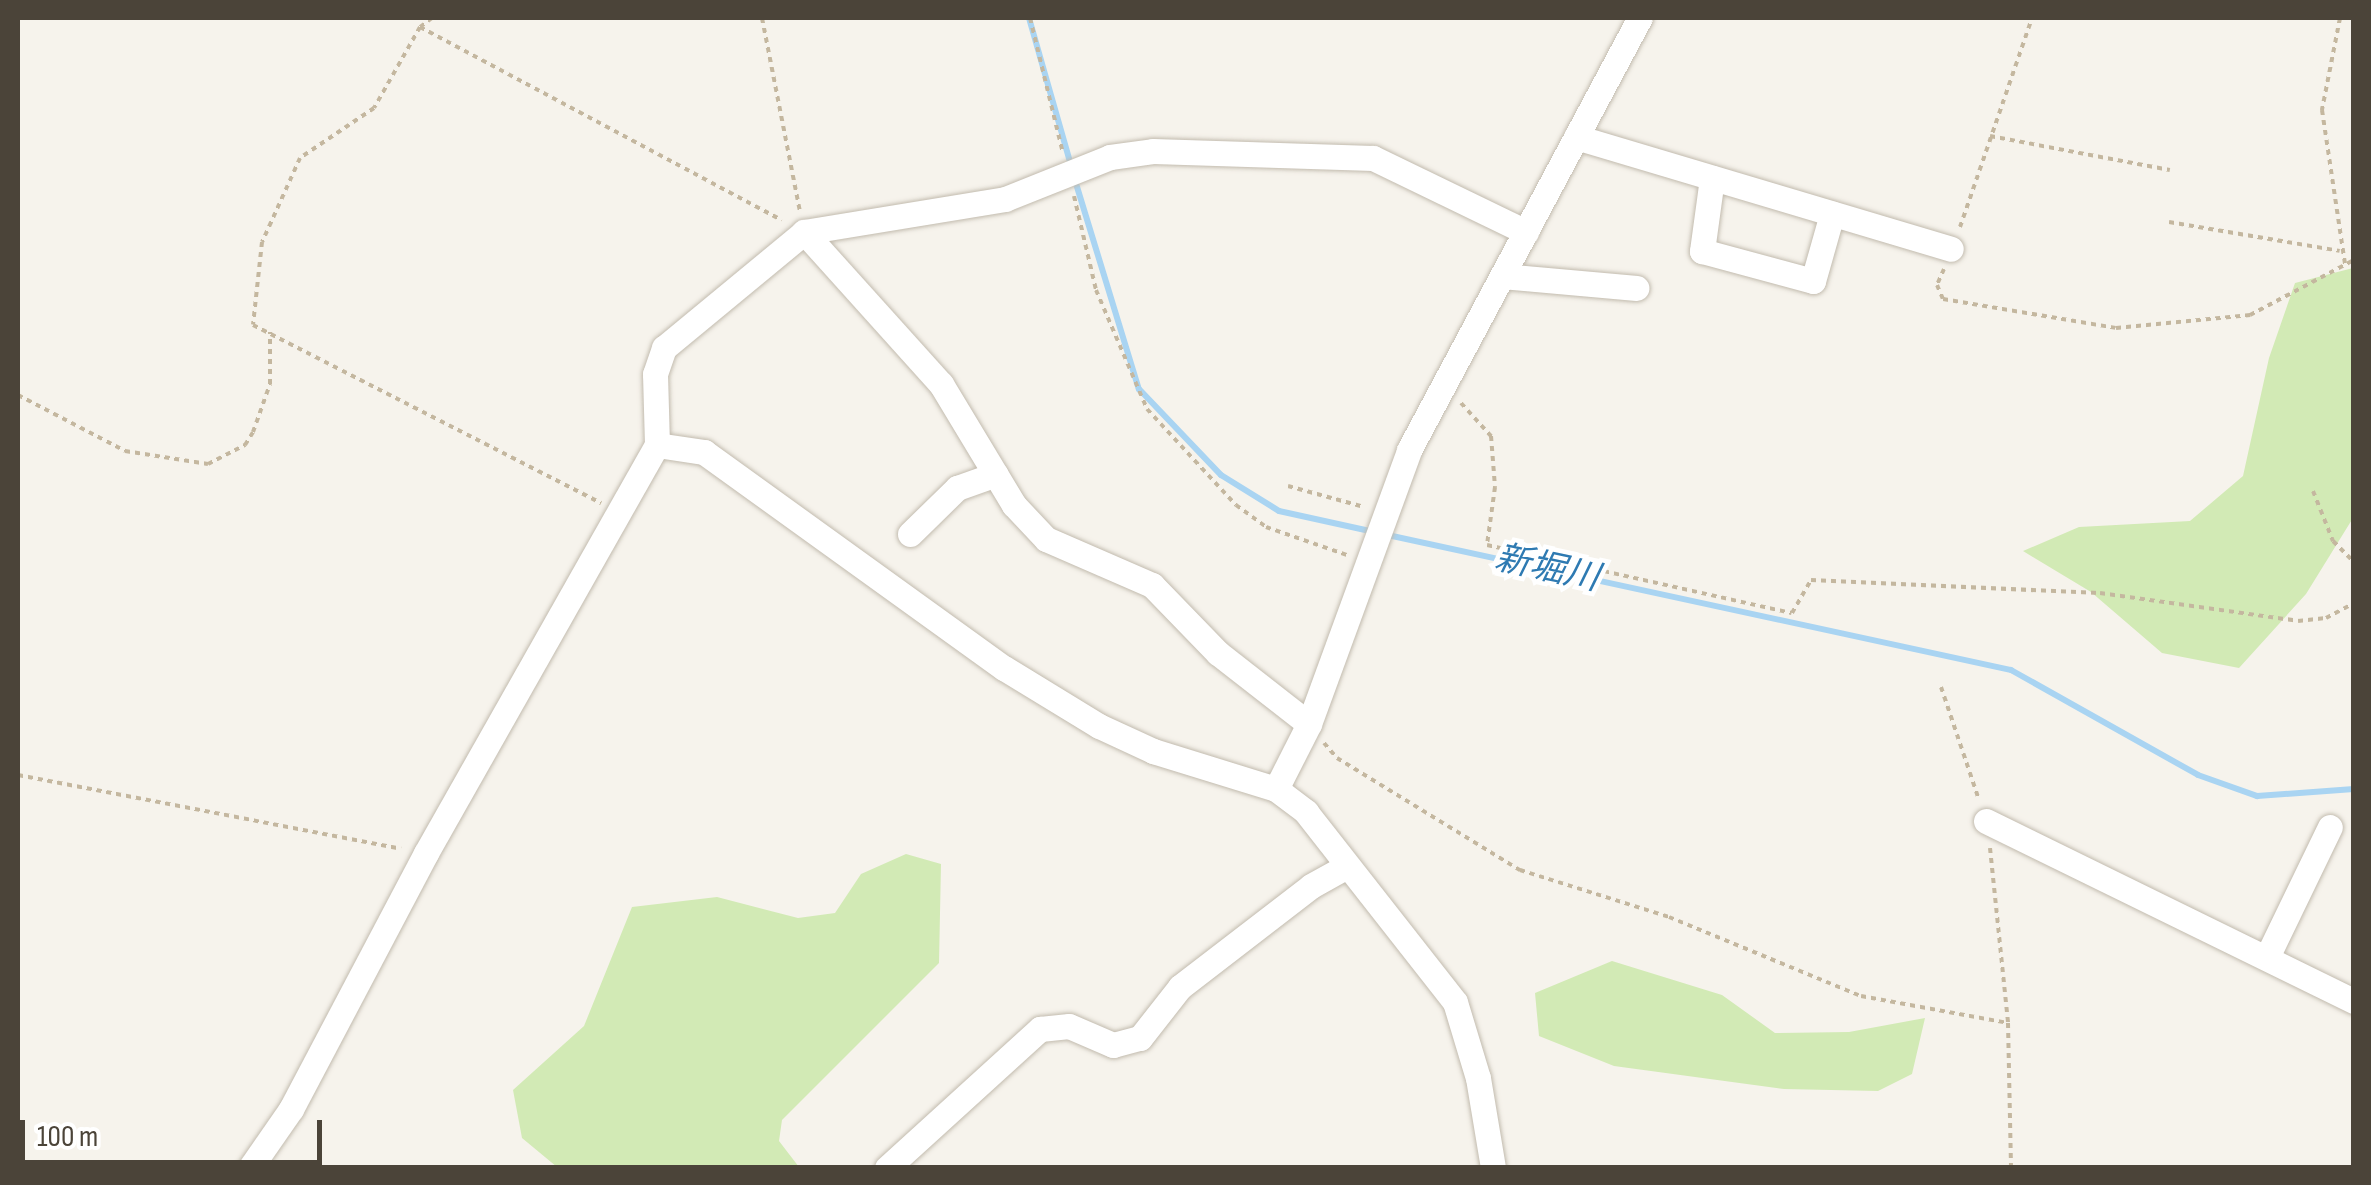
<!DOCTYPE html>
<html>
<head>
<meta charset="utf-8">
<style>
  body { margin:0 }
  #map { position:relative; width:2371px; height:1185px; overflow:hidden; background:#f6f3ec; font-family:"Sofia Sans Condensed","Noto Sans JP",sans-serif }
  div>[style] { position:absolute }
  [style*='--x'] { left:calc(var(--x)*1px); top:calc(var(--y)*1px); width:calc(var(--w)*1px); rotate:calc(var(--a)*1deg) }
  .green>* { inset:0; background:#d2eab5 }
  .stream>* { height:6px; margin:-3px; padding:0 3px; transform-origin:3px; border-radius:3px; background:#a9d4f2 }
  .path>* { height:4px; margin-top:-2px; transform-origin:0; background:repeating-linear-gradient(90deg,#c4b79f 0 5px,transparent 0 10px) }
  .roads { filter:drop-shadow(0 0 2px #c2bbae) drop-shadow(0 0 2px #c2bbae) }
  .minor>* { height:25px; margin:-12.5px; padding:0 12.5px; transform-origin:12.5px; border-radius:12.5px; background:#fff }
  span { translate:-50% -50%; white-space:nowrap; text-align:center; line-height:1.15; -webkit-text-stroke:9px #fff; paint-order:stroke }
  .water-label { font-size:35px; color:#2e7ab2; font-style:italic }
  .frame { position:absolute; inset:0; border:20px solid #4b4439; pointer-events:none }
  .scale { position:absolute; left:20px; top:1120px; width:302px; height:45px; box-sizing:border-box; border:5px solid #4b4439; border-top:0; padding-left:12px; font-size:30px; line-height:35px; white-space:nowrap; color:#4b4439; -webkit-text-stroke:8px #fff; paint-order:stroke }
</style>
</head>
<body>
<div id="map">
  <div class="green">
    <div style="clip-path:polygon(2353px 268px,2353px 518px,2306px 594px,2239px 668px,2162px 653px,2091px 592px,2023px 551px,2079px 527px,2190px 521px,2243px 476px,2269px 358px,2295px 283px)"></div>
    <div style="clip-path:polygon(906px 854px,941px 864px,939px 963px,782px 1120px,779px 1141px,799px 1167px,557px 1167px,522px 1138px,513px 1090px,584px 1026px,632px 907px,717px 897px,798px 918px,835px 913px,861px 874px)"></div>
    <div style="clip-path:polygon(1612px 961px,1722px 995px,1775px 1033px,1849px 1032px,1925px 1018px,1912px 1074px,1878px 1091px,1784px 1089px,1614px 1066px,1539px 1036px,1535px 993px)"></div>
  </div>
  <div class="stream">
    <div style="--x:1029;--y:18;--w:153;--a:74.1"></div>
    <div style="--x:1074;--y:177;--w:222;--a:73"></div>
    <div style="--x:1139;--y:389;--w:119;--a:46.4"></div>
    <div style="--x:1221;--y:475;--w:68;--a:31.8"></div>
    <div style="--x:1279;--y:511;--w:93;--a:12.4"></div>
    <div style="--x:1383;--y:534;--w:643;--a:12.22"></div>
    <div style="--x:2011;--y:670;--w:214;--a:29.3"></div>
    <div style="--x:2198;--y:775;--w:63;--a:19.6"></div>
    <div style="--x:2257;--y:796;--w:97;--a:-4.1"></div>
  </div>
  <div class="path">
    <div style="--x:432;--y:18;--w:15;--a:143"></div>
    <div style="--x:420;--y:27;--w:93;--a:119.6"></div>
    <div style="--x:374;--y:108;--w:89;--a:146"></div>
    <div style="--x:300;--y:158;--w:92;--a:114.3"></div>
    <div style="--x:262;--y:242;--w:83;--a:96.2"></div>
    <div style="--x:253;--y:325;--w:391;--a:27.1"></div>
    <div style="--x:762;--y:18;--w:198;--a:78.9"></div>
    <div style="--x:1030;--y:18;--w:139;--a:76.3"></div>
    <div style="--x:2340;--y:18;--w:94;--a:101.1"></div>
    <div style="--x:2322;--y:110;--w:156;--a:81.5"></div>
    <div style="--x:420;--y:27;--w:410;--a:28.1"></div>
    <div style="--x:1990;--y:136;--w:183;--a:10.7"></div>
    <div style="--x:1074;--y:196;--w:97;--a:76.8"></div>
    <div style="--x:1096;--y:290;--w:129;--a:66.8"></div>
    <div style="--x:1147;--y:409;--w:131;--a:47.2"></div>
    <div style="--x:1236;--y:505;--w:37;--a:36"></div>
    <div style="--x:1266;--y:527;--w:86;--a:19.1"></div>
    <div style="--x:2169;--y:222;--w:173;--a:9.6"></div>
    <div style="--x:1960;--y:227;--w:221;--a:-71"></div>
    <div style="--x:1944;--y:269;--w:17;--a:114"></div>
    <div style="--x:1937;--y:285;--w:15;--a:67"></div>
    <div style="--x:1943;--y:299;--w:175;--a:9.5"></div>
    <div style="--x:2116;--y:328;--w:135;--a:-5.5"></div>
    <div style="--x:2250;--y:315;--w:118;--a:-27.9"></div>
    <div style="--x:18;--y:395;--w:121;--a:27.6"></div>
    <div style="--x:125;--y:451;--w:84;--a:8.9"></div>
    <div style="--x:208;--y:464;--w:42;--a:-27.2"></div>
    <div style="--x:245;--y:445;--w:15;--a:-58"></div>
    <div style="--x:253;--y:432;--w:51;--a:-70.5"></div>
    <div style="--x:270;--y:384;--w:52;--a:-90"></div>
    <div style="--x:1461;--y:403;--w:45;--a:47.7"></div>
    <div style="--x:1491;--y:436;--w:51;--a:85.5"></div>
    <div style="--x:1495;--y:487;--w:59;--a:97.9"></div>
    <div style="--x:1487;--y:545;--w:312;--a:12.6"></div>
    <div style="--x:1792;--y:613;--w:38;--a:-60"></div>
    <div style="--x:1811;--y:580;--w:289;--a:2.6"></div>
    <div style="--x:2100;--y:593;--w:200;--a:8"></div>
    <div style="--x:2298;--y:621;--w:28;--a:-6"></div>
    <div style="--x:2326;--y:618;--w:32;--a:-28"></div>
    <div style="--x:1288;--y:486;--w:79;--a:15.4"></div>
    <div style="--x:2313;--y:491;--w:54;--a:68.2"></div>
    <div style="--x:2333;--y:541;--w:30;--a:45"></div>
    <div style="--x:1941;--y:687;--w:119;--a:71.4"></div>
    <div style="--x:1324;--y:743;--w:20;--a:49"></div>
    <div style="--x:1337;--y:758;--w:215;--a:31.5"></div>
    <div style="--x:1520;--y:870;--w:156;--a:17.5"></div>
    <div style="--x:1669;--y:917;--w:208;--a:22.4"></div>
    <div style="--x:1861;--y:996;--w:149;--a:10.4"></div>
    <div style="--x:18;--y:775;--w:390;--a:10.9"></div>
    <div style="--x:1990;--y:848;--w:176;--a:84.1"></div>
    <div style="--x:2008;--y:1023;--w:145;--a:88.8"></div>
  </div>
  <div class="roads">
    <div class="minor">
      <div style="--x:1576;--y:137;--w:391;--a:16.6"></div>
      <div style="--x:1712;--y:178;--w:74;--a:97.8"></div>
      <div style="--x:1702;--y:251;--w:115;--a:15.1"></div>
      <div style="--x:1813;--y:281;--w:70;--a:-74.2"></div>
      <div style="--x:804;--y:232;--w:205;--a:48"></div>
      <div style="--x:941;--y:384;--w:141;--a:58.9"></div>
      <div style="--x:1014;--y:505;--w:47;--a:46.7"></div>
      <div style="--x:1046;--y:539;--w:116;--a:23.5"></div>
      <div style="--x:1152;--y:585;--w:95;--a:45.9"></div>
      <div style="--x:1218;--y:653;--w:115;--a:38"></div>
      <div style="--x:1502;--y:276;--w:135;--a:5.1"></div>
      <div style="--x:657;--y:445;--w:48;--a:8.5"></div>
      <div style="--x:704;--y:452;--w:370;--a:35.8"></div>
      <div style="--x:1004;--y:668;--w:111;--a:31.4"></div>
      <div style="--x:1099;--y:726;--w:60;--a:24.8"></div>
      <div style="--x:1153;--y:751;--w:129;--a:17.2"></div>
      <div style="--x:1276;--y:789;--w:38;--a:37"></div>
      <div style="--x:1306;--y:812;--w:241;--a:51.9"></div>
      <div style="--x:1455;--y:1002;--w:79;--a:73.2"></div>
      <div style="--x:1478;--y:1078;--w:91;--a:80.5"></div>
      <div style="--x:910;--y:534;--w:66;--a:-44.4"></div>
      <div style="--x:957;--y:488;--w:41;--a:-19.7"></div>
      <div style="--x:1276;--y:789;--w:73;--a:-63.1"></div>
      <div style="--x:1309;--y:724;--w:292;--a:-69.9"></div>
      <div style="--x:1409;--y:450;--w:490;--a:-61.9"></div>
      <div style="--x:1986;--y:821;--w:410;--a:26.1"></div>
      <div style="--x:2268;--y:955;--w:142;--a:-64.2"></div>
      <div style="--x:250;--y:1168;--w:72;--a:-55.2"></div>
      <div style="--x:291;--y:1109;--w:289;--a:-62.2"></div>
      <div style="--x:426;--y:853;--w:469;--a:-60.5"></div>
      <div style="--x:657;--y:445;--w:71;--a:-91.6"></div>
      <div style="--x:655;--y:374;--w:28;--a:-71"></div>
      <div style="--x:664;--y:348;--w:182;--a:-39.6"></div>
      <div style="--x:804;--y:232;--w:204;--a:-9.3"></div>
      <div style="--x:1005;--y:199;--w:113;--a:-21.8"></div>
      <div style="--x:1110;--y:157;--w:43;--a:-7.9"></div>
      <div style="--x:1153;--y:151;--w:220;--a:1.8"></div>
      <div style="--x:1373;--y:158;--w:170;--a:25.8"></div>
      <div style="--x:887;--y:1168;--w:207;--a:-42.3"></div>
      <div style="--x:1040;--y:1029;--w:29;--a:-6"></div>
      <div style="--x:1069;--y:1026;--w:48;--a:23.4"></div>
      <div style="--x:1113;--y:1045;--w:28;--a:-15"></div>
      <div style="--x:1140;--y:1038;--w:65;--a:-51.9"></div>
      <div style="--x:1180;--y:987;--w:165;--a:-37.6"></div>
      <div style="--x:1311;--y:886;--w:41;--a:-29.1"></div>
    </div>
  </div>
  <div class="water-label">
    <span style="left:1547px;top:569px;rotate:12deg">新堀川</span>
  </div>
  <div class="frame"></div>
  <div class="scale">100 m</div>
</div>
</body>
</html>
